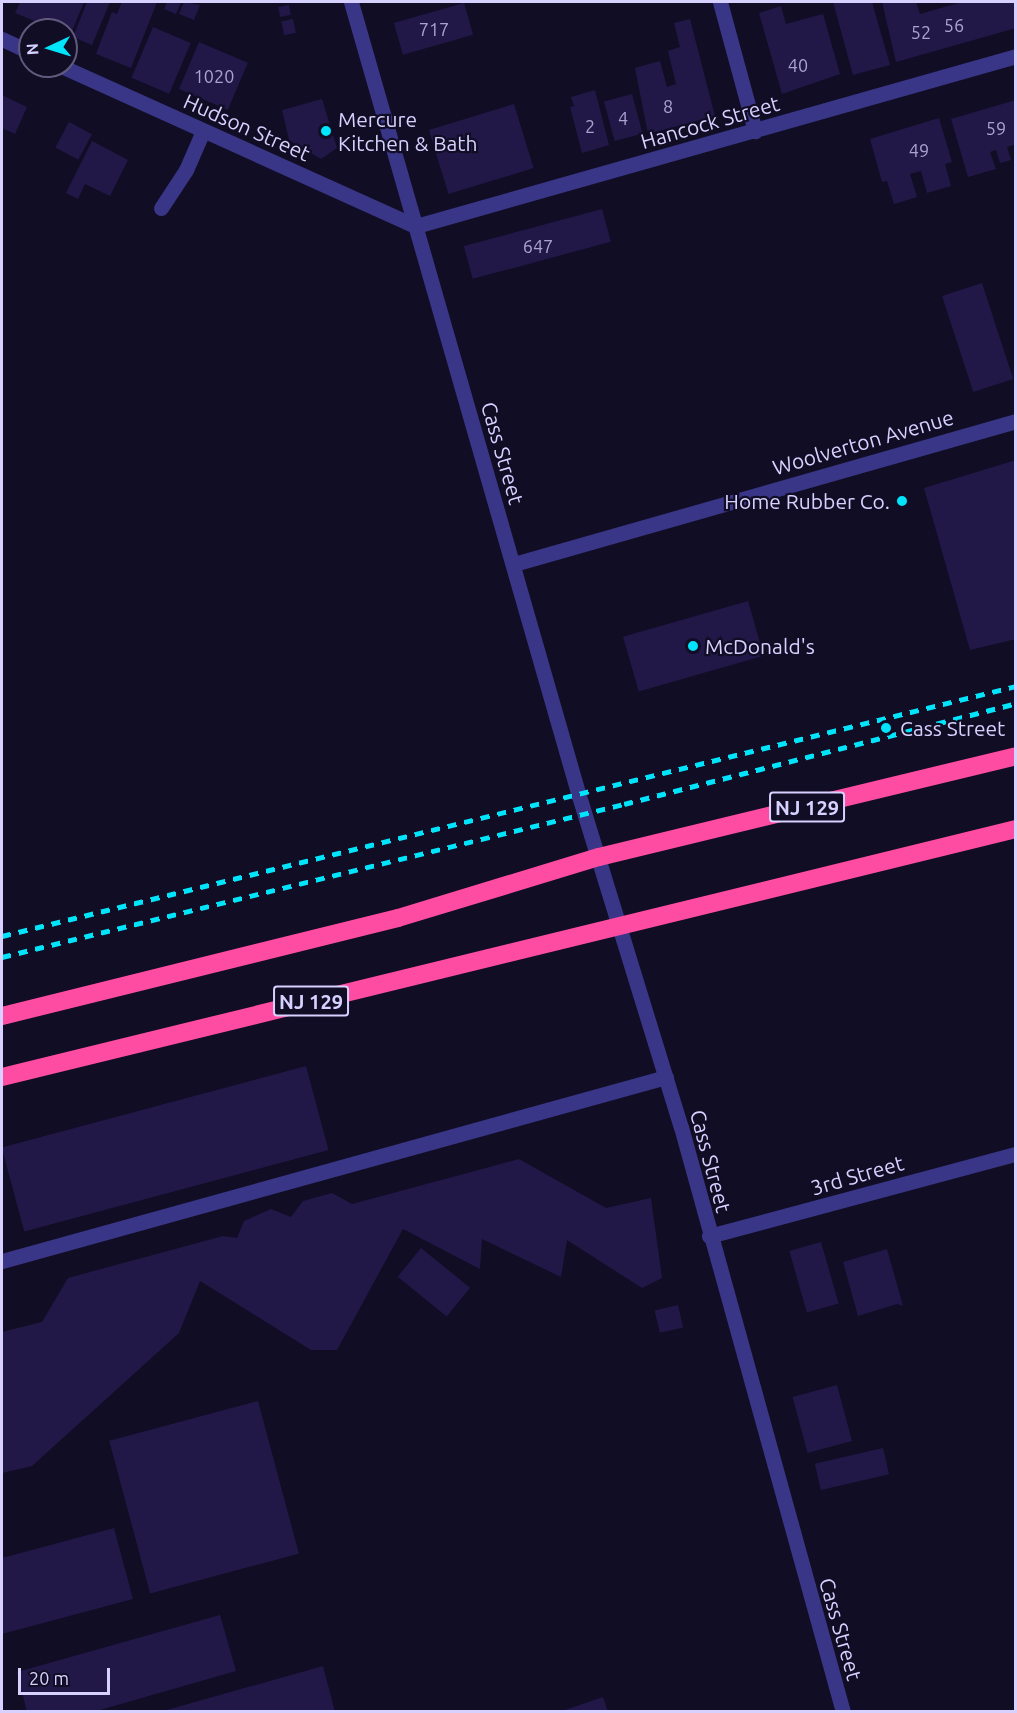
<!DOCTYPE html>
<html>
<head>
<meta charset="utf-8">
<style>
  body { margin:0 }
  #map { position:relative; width:1017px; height:1713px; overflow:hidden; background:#110d25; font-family:Ubuntu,sans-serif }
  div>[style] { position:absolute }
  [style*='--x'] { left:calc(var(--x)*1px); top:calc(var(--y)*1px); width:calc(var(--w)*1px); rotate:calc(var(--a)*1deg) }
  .building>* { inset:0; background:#221847; transform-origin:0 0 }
  .minor>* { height:15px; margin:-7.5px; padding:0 7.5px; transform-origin:7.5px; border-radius:7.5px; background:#393687 }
  .highway>* { height:18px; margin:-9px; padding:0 9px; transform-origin:9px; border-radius:9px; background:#ff4ca3 }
  .rail>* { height:4.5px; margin-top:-2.25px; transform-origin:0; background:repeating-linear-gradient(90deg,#00e4fc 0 9px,transparent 0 17px) }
  .dots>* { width:16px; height:16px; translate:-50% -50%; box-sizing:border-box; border:3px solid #110d25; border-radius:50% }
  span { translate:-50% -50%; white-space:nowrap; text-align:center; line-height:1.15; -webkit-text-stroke:4.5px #110d25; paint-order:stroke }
  .number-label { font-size:18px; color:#aaa3d1 }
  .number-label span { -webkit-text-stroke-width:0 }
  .shield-label span { padding:2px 4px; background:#110d25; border:2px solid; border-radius:4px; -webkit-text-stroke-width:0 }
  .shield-label { font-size:20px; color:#d7d1ff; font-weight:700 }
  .poi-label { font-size:21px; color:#d7d1ff }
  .left { translate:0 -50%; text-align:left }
  .right { translate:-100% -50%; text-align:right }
  .street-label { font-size:21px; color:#d7d1ff }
  .frame { position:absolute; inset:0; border:3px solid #d7d1ff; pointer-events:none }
  .north { position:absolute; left:18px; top:18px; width:60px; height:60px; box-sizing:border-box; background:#110d25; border:2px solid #605b7c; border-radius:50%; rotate:266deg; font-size:16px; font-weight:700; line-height:24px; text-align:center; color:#d7d1ff }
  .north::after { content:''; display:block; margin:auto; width:21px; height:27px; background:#00e4fc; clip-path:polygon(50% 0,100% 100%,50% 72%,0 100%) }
  .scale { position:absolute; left:18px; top:1668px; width:92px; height:27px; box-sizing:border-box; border:3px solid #d7d1ff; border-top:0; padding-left:8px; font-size:18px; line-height:21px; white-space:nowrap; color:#d7d1ff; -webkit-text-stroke:4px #110d25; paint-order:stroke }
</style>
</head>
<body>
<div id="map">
  <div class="building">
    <div style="clip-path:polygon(20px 2px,84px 2px,70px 36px,66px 30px,56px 30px,15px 13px)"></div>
    <div style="clip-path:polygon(87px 2px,110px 2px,92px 45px,73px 37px)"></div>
    <div style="clip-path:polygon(122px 2px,157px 2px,131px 68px,96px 54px,112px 12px,117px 14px)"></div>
    <div style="clip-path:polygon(167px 2px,181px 2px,176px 14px,164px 9px)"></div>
    <div style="clip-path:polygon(184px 2px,200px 5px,194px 20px,179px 14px)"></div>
    <div style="clip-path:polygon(833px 2px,872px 2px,890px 65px,853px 75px)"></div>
    <div style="clip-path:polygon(882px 2px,916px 2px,920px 14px,962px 2px,1016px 2px,1016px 28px,896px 62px)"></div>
    <div style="left:464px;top:3px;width:33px;height:73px;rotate:74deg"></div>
    <div style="left:289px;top:5px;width:10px;height:11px;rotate:79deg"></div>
    <div style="clip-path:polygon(781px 6px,786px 24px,823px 14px,840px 74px,782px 94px,759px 13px)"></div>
    <div style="left:293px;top:19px;width:14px;height:12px;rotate:78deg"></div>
    <div style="clip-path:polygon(690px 19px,715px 116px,648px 134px,635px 68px,660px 61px,667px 87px,676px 84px,668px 51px,680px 47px,674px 23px)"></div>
    <div style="left:153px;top:27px;width:41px;height:55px;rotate:23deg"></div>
    <div style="left:199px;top:42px;width:53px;height:51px;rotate:23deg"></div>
    <div style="clip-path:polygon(595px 90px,609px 145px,582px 153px,570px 107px,574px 106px,571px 97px)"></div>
    <div style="left:632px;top:94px;width:41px;height:29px;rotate:75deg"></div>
    <div style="clip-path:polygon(2px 95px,27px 107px,15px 134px,2px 128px)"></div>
    <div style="clip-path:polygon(322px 99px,337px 148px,321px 159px,289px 140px,282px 110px)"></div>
    <div style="clip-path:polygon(1016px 100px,1016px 144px,1007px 147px,1011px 160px,1000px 163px,996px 150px,990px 152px,996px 169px,968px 177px,951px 119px)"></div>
    <div style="left:514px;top:104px;width:67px;height:89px;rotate:73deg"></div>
    <div style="clip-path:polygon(939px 118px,952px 162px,945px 164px,951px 186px,927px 193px,921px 171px,910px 174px,917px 197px,894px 204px,887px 181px,882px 182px,870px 139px)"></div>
    <div style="left:69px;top:122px;width:26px;height:29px;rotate:28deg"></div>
    <div style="clip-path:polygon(92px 141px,128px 160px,110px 196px,85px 184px,78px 199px,66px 193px)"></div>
    <div style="left:602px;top:209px;width:34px;height:143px;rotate:75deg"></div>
    <div style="left:982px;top:283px;width:101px;height:42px;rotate:72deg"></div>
    <div style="clip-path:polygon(1016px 460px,1016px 639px,970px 650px,924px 488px)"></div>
    <div style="left:748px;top:601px;width:57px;height:130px;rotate:74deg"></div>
    <div style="left:306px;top:1066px;width:87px;height:315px;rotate:75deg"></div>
    <div style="clip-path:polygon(519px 1159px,606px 1208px,651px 1198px,662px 1278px,642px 1288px,567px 1240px,561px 1277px,482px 1239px,480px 1269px,403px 1229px,337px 1350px,311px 1350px,200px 1281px,179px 1333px,32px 1466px,2px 1473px,2px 1332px,42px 1322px,68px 1278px,223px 1236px,237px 1238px,244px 1221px,271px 1209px,291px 1217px,303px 1201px,332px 1193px,352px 1204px)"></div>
    <div style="left:821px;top:1242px;width:64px;height:33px;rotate:74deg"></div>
    <div style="left:421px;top:1248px;width:63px;height:37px;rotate:39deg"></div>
    <div style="clip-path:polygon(887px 1249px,903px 1306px,897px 1304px,858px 1316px,843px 1262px)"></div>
    <div style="left:678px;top:1305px;width:23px;height:24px;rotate:77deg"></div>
    <div style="left:837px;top:1385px;width:58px;height:46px;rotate:75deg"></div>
    <div style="left:258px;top:1401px;width:158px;height:154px;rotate:75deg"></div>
    <div style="left:883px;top:1448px;width:27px;height:70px;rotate:77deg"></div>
    <div style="clip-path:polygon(114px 1528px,133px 1599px,2px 1634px,2px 1558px)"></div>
    <div style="clip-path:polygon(220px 1615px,236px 1671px,93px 1712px,27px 1712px,17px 1672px)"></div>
    <div style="clip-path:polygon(323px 1666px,335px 1712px,163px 1712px,163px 1711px)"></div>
    <div style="clip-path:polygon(603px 1697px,608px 1712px,562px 1712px,562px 1711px)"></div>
  </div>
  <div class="minor">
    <div style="--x:351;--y:2;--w:826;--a:73.98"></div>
    <div style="--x:579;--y:796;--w:346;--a:72.9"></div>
    <div style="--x:681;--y:1127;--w:607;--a:74.52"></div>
    <div style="--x:720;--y:2;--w:134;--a:74.8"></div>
    <div style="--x:2;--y:39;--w:31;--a:25"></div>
    <div style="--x:61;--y:66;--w:389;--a:24.3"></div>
    <div style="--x:161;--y:208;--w:45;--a:-56.7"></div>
    <div style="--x:186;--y:170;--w:43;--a:-66.4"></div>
    <div style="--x:416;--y:226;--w:624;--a:-15.82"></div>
    <div style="--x:514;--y:564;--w:522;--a:-15.9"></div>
    <div style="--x:709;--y:1236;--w:318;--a:-15"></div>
    <div style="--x:2;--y:1261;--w:689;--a:-15.49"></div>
  </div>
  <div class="highway">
    <div style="--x:2;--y:1016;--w:408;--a:-13.9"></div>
    <div style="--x:398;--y:918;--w:210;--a:-16.9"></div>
    <div style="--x:599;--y:857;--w:429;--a:-13.6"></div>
    <div style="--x:2;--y:1077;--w:1044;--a:-13.74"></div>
  </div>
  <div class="rail">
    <div style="--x:2;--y:936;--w:1044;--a:-13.85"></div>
    <div style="--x:2;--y:957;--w:641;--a:-13.82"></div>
    <div style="--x:624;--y:804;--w:405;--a:-14.4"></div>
  </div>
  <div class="dots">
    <div style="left:326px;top:131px;background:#00e4fc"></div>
    <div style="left:902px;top:501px;background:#00e4fc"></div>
    <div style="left:693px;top:646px;background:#00e4fc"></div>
    <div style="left:886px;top:728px;background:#00e4fc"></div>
  </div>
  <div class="number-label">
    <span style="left:954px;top:25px">56</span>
    <span style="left:434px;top:29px">717</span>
    <span style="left:921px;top:32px">52</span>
    <span style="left:798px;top:65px">40</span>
    <span style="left:214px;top:76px">1020</span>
    <span style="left:668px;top:106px">8</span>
    <span style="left:623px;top:118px">4</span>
    <span style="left:590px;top:126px">2</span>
    <span style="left:996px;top:128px">59</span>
    <span style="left:919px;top:150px">49</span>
    <span style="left:538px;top:246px">647</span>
  </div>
  <div class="shield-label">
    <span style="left:807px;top:807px">NJ 129</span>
    <span style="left:311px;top:1001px">NJ 129</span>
  </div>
  <div class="poi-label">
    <span class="left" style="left:338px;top:131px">Mercure<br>Kitchen &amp; Bath</span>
    <span class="right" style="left:890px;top:501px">Home Rubber Co.</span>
    <span class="left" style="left:705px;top:646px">McDonald's</span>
    <span class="left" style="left:900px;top:728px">Cass Street</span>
  </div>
  <div class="street-label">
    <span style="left:710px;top:122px;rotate:-16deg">Hancock Street</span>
    <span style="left:247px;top:127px;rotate:24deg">Hudson Street</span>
    <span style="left:863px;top:442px;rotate:-16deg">Woolverton Avenue</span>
    <span style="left:503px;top:453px;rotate:74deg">Cass Street</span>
    <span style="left:711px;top:1161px;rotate:75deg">Cass Street</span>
    <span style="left:857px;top:1175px;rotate:-16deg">3rd Street</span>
    <span style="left:841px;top:1629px;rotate:74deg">Cass Street</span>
  </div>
  <div class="frame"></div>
  <div class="north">N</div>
  <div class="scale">20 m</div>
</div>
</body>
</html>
